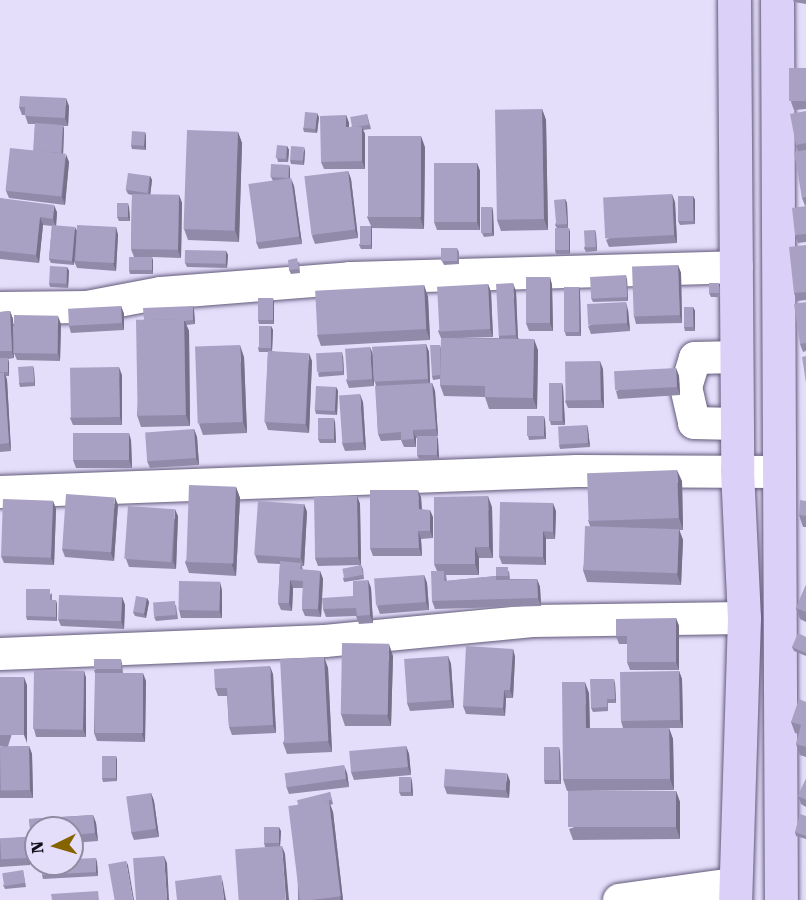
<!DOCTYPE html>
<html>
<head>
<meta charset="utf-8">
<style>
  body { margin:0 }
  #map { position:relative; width:806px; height:900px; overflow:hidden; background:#e4defb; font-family:"Roboto Serif",serif }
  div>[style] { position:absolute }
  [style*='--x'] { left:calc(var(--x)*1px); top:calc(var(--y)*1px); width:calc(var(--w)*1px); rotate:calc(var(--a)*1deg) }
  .roads { filter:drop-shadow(0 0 2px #625a79) drop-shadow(0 0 2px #625a79) }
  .minor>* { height:32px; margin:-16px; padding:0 16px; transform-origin:16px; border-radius:16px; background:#fff }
  .major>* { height:33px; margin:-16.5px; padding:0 16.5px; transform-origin:16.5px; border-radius:16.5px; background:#dad0f8 }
  .wall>* { inset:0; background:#918aa9; transform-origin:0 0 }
  .shaded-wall>* { inset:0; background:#767189 }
  .building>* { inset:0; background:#a9a1c4; transform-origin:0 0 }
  span { translate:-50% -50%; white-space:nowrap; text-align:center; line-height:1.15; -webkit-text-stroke:5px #e4defb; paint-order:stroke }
  .north { position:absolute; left:24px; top:816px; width:60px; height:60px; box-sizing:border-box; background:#e4defb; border:2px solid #908ca2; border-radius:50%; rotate:265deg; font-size:16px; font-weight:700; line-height:24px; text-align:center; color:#13101c }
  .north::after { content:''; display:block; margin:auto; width:21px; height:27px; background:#856400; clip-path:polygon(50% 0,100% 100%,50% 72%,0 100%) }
</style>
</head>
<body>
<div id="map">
  <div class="roads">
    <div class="minor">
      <div style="--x:0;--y:308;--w:87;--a:-0.7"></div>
      <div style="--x:87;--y:307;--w:75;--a:-10.7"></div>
      <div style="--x:161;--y:293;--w:190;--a:-4.5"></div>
      <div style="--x:350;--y:278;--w:387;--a:-1.6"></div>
      <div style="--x:737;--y:357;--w:42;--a:178.6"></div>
      <div style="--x:695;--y:358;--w:30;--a:107"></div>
      <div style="--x:686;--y:387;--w:37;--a:77"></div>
      <div style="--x:694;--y:423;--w:43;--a:1.3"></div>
      <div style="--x:0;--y:492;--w:577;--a:-2.08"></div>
      <div style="--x:577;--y:471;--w:202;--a:0.3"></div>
      <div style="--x:0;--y:654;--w:325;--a:-2.3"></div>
      <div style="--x:325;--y:641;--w:208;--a:-5.5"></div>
      <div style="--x:532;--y:621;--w:212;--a:-0.8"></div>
      <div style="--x:619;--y:900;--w:117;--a:-7.9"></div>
    </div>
    <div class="major">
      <div style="--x:734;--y:0;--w:470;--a:89.6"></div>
      <div style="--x:737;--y:470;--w:148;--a:87.3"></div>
      <div style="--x:744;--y:618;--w:282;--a:91.8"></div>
      <div style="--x:777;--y:0;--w:900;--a:89.75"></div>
    </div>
  </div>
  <div class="wall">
    <div style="clip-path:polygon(793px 0,806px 0,806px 4px,794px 2px)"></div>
    <div style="clip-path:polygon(806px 68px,806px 109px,794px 110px,791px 102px)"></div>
    <div style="clip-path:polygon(69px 106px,68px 126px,63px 126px,64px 129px,63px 154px,69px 162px,65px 205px,9px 198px,6px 191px,34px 151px,35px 124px,28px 124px,25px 115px,22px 115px,19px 107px)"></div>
    <div style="clip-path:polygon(542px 109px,546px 120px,548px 230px,501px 231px,497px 220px)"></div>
    <div style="clip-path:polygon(806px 111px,806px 205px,805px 206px,802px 198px,798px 152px,796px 145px)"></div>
    <div style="clip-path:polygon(367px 114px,371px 129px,363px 130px,365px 134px,365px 169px,324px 169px,321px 162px,346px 115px,349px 123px,349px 127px,351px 127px)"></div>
    <div style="clip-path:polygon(319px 117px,317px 133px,304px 132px,303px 128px)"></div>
    <div style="clip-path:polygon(145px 132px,146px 136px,146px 150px,132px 149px,131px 145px)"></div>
    <div style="clip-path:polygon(238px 132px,242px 143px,239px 242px,188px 240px,184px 229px)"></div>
    <div style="clip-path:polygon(287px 146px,289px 150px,288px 162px,278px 162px,277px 158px)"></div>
    <div style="clip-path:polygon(425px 147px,424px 229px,372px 228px,372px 249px,361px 249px,359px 245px,371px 226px,367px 217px)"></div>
    <div style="clip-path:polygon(305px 151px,304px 165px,291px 164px,290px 160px)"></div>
    <div style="clip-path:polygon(477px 163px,480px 171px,480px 230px,437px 230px,434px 222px)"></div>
    <div style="clip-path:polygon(289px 165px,290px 169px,290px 179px,294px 186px,302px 244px,259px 249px,256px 242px,273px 181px,271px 177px)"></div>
    <div style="clip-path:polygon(348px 171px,351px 179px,358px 238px,315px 244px,312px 236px)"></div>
    <div style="clip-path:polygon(150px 176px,152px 180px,150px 195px,179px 195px,182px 203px,181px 258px,152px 257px,153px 261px,153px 274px,130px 274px,129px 270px,134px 257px,131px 249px,132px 195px,128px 194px,126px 190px)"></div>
    <div style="clip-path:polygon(693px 196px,695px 200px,695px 224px,680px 225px,678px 221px)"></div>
    <div style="clip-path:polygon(0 198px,57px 212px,56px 226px,76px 230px,116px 227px,118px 235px,116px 271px,77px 268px,74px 261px,74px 265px,51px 263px,49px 259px,52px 226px,43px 225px,39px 263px,0 259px)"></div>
    <div style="clip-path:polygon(565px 199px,567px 203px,568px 228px,570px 232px,570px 254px,556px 254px,555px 250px,557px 228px,555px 225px)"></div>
    <div style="clip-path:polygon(675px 202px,677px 243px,609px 247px,606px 240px)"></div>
    <div style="clip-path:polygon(806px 206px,806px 242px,798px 243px,795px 235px)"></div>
    <div style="clip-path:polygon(129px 207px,130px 221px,119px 221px,117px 217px)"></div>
    <div style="clip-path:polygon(492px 207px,493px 211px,494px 236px,484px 237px,482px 233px)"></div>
    <div style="clip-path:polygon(595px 230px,596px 234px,597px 251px,586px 252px,584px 248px)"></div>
    <div style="clip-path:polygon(806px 245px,806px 300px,797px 301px,794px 293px)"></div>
    <div style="clip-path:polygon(457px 248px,459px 252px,459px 264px,444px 265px,442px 261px)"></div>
    <div style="clip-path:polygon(226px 251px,228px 255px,227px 268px,187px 267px,185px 263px)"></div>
    <div style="clip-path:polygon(299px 262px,300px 273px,291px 274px,289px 270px)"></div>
    <div style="clip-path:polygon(678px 265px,681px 273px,682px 323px,636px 324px,634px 316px)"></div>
    <div style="clip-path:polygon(67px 267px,69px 271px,68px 288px,50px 287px,49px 283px)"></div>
    <div style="clip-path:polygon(550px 277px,552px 285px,553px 331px,529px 331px,526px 323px)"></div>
    <div style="clip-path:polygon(627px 279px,628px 301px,593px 302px,591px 298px)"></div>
    <div style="clip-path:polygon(488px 284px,491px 292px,493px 337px,460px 338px,499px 338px,499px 336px,516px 291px,518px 338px,538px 350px,537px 409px,489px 409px,485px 397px,444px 396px,440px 385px,440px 379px,433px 380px,432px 376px,441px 345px,441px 338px,438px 331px)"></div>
    <div style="clip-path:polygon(424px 285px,428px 297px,430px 340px,321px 346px,317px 335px)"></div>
    <div style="clip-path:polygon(579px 287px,580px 291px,581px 336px,566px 336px,565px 332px)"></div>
    <div style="clip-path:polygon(720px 287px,720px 297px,711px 297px,709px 293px)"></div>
    <div style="clip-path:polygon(274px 302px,274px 324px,259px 324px,258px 320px)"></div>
    <div style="clip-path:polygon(806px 302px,806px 351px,803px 352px,800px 344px)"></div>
    <div style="clip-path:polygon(121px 306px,124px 314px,124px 330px,71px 333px,69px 326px)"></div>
    <div style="clip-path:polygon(193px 306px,194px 310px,195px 324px,186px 325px,189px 331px,190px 426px,141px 427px,137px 415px,144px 320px)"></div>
    <div style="clip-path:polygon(693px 307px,695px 311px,695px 331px,685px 331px,684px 327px)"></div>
    <div style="clip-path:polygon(628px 310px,630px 331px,591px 334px,588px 326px)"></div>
    <div style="clip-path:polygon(10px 311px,13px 319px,14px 349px,61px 324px,60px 361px,17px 360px,14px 353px,14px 358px,8px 359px,9px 363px,9px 376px,6px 376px,7px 380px,11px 451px,0 452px,0 312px)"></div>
    <div style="clip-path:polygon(271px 326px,273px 330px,272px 351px,312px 361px,309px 433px,268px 430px,265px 422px,268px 352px,259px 352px,258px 348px)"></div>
    <div style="clip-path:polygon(426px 344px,429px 352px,430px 383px,432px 383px,435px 391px,438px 436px,437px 436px,438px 440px,439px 459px,419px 459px,417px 455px,417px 438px,416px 438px,416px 447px,404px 447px,401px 440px,381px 441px,378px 434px,376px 386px,375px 382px,373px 362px,374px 386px,349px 388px,346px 380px,373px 354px)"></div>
    <div style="clip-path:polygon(343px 356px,344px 375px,319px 377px,318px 373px)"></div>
    <div style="clip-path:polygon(244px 357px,247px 433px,203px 435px,199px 424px)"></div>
    <div style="clip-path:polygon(33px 366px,34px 370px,35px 386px,20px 387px,19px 383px)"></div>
    <div style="clip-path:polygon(676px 368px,679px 376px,680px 395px,618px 399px,616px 391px)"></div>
    <div style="clip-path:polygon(603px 369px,604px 408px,568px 408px,565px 401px)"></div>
    <div style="clip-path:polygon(122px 375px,122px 425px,73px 425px,70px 418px)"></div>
    <div style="clip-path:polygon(562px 383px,563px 387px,565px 425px,551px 425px,550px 421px)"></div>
    <div style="clip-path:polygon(336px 387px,338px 391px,337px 415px,316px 414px,315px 410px)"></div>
    <div style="clip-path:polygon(363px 402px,366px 450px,345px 451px,342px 443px)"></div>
    <div style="clip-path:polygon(545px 420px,546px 439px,529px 440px,528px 436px)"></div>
    <div style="clip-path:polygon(335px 422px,336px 443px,320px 443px,318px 439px)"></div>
    <div style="clip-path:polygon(587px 425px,588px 429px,590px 447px,560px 449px,559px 445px)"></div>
    <div style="clip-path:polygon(194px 429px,197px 437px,199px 465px,150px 468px,147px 461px)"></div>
    <div style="clip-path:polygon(131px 440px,132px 468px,76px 468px,73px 460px)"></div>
    <div style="clip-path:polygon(682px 481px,683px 530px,679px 530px,683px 540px,681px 585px,587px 582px,583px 570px,590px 526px,588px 520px)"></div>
    <div style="clip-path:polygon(236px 487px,240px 498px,236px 576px,189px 573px,185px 562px)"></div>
    <div style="clip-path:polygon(357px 496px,360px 504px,361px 565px,363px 569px,364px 579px,344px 582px,343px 578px,360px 565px,318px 566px,315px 558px)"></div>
    <div style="clip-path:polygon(421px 497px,422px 509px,433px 517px,433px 538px,421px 539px,422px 556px,373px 556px,370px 548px)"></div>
    <div style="clip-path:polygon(53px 501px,56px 509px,54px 565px,4px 563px,1px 556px)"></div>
    <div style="clip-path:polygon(806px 501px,806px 527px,803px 527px,799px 515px)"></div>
    <div style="clip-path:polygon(304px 504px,307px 512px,304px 566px,302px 566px,303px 570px,320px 571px,323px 579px,321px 617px,305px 616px,302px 609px,303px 588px,293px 588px,292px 611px,281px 610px,278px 603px,280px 564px,258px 563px,255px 555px)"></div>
    <div style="clip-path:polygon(118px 505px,114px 561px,65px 557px,62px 549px)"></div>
    <div style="clip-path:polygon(492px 507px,493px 558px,479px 558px,479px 575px,446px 575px,447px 581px,496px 576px,509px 571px,510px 579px,537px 579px,540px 587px,541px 606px,435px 609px,432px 601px,437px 571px,434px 564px)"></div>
    <div style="clip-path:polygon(556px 511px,555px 539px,546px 539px,546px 565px,502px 564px,499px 556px)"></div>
    <div style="clip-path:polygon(178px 516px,176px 569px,129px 567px,126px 559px)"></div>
    <div style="clip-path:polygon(424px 575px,427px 583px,429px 610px,380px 614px,377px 606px)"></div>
    <div style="clip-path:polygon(368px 580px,371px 588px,373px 623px,359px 624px,356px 616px,326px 617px,323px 609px,353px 596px)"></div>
    <div style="clip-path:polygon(806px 585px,806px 622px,800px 619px,796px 608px)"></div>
    <div style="clip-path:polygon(222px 590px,222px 618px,181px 618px,179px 610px)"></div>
    <div style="clip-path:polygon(52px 593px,52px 600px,57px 604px,57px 621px,27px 620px,26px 616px)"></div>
    <div style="clip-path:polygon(122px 597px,125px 605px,124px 629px,61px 626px,58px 619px)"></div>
    <div style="clip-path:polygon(147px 598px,149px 602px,146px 618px,135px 616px,133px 612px)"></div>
    <div style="clip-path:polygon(176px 605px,178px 619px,156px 621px,154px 617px)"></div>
    <div style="clip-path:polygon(676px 618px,679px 626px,679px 670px,630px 670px,627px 662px,627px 644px,619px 644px,616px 636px)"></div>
    <div style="clip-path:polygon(806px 637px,806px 656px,794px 651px,792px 647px)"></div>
    <div style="clip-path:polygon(513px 649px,515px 657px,513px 698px,506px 698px,505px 716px,466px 714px,463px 706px)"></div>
    <div style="clip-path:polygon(393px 656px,391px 726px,345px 726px,341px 714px)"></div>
    <div style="clip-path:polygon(448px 656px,451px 664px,454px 708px,410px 711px,407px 703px)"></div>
    <div style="clip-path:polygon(324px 657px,328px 668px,332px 752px,287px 754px,283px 743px)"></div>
    <div style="clip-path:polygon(121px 659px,122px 663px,123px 673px,146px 681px,145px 742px,97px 741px,94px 733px,95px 673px,94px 670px)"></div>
    <div style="clip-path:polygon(84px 671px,86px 678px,86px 737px,36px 737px,34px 729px)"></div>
    <div style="clip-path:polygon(679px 671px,682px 679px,683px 728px,669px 728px,673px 739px,674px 790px,567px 791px,563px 779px,589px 693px,590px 728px,623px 728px,621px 721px)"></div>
    <div style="clip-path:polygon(273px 674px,276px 733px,232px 735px,229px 727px,227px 696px,218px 696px,215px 688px)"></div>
    <div style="left:0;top:677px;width:28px;height:66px;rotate:17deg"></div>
    <div style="clip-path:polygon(615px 683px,616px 703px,608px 703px,608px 711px,593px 712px,591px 708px)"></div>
    <div style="clip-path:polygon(806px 702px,806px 757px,800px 755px,796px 744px,799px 734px,795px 733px,791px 722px)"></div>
    <div style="clip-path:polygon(29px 746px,32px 754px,33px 798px,0 798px,0 747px)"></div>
    <div style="clip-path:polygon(406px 746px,409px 754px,411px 775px,354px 780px,351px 772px)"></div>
    <div style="clip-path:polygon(560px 751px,561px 784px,545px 784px,544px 780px)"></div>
    <div style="clip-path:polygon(116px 756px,117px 760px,117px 781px,103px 782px,102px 778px)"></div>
    <div style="clip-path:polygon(347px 773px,349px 787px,289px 794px,286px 786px)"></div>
    <div style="clip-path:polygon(806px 779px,806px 807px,801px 804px,798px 796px)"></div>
    <div style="clip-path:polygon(412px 781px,413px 796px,401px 796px,399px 792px)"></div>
    <div style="clip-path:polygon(510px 781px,509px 798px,447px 794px,444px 786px)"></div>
    <div style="clip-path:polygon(676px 791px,680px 802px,680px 839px,573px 840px,569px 829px)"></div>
    <div style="clip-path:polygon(330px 792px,333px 804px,330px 805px,333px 812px,343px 900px,298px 900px,297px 805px)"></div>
    <div style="clip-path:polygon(151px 793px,154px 801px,159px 837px,134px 840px,131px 832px)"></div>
    <div style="clip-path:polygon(93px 815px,96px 823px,98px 841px,72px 843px,72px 828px,36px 828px,36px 846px,34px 846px,31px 838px,29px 819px)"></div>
    <div style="clip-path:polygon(806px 816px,806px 839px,796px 836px,795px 832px)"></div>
    <div style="clip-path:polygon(281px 831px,280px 846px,285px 854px,273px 847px,265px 847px,264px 843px)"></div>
    <div style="clip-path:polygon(26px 837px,29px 845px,30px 865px,0 867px,0 839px)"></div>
    <div style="clip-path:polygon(97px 862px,98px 876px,43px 879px,42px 875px)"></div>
    <div style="clip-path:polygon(23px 870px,26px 887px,5px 889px,3px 885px)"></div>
  </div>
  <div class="shaded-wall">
    <div style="clip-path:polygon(66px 98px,69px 106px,68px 126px,65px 118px)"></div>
    <div style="clip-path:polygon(542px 109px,546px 120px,548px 230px,544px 219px)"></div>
    <div style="clip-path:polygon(317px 113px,319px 117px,317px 133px,315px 129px)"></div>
    <div style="clip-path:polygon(346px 115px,349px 123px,349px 135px,346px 127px)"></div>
    <div style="clip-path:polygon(63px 125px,64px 129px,63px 157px,62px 153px)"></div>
    <div style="clip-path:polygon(362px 127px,365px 134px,365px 169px,362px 161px)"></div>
    <div style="clip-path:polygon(145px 132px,146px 136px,146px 150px,144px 146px)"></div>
    <div style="clip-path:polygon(238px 132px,242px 143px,239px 242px,235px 230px)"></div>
    <div style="clip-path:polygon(421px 136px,425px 147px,424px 229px,420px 217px)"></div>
    <div style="clip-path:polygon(287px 146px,289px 150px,288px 162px,287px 158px)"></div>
    <div style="clip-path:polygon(304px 147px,305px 151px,304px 165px,303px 161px)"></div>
    <div style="clip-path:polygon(66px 154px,69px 162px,65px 205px,62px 197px)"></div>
    <div style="clip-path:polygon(477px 163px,480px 171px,480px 230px,477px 222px)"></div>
    <div style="clip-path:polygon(289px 165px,290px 169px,290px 182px,289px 178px)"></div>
    <div style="clip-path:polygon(348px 171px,351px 179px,358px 238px,355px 230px)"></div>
    <div style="clip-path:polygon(150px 176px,152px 180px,150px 197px,149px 193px)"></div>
    <div style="clip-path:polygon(291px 178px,294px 186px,302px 244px,299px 236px)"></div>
    <div style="clip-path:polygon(672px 194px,675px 202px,677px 243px,674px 235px)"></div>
    <div style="clip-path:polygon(179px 195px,182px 203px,181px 258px,178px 250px)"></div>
    <div style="clip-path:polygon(693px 196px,695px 200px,695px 224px,694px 220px)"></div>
    <div style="clip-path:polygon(565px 199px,567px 203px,568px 228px,567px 224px)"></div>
    <div style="clip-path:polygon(128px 203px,129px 207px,130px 221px,128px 217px)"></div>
    <div style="clip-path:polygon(54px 205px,57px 212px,56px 227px,53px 219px)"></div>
    <div style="clip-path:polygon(492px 207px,493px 211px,494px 236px,492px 232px)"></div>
    <div style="clip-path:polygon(40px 217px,43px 225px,39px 263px,36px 255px)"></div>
    <div style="clip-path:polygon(371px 226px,372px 230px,372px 249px,371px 245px)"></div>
    <div style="clip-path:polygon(75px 227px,77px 231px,74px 265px,72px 261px)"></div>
    <div style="clip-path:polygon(116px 227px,118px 235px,116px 271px,113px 263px)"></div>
    <div style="clip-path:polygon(569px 228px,570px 232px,570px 254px,569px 250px)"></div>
    <div style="clip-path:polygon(595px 230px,596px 234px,597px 251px,596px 247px)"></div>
    <div style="clip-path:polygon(226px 251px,228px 255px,227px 268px,226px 264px)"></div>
    <div style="clip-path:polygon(152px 257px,153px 261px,153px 274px,152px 270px)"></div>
    <div style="clip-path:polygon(678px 265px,681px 273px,682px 323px,680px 315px)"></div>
    <div style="clip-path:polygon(67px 267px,69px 271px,68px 288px,67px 284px)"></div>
    <div style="clip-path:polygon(626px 275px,627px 279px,628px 301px,627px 297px)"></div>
    <div style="clip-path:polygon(550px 277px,552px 285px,553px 331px,550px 323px)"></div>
    <div style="clip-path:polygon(513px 283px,516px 291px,518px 343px,516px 335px)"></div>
    <div style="clip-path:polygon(488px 284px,491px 292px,493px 337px,490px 329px)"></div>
    <div style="clip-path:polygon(424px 285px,428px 297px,430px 340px,426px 329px)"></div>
    <div style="clip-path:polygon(579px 287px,580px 291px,581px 336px,580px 332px)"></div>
    <div style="clip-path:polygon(273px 298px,274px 302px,274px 324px,273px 320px)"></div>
    <div style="clip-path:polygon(626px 302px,628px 310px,630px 331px,627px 323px)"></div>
    <div style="clip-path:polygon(121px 306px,124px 314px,124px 330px,122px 323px)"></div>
    <div style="clip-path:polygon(193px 306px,194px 310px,195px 324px,193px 320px)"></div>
    <div style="clip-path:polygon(693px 307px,695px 311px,695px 331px,694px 327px)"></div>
    <div style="clip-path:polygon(10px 311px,13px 319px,14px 358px,12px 351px)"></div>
    <div style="clip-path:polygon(58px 316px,61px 324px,60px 361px,58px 353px)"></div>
    <div style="clip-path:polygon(184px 319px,189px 331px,190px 426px,186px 415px)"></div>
    <div style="clip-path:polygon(271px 326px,273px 330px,272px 352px,271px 348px)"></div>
    <div style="clip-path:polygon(534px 339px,538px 350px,537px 409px,533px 398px)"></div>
    <div style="clip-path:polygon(426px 344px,429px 352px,430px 387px,428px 379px)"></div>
    <div style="clip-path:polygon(240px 345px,244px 357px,247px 433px,243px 422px)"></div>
    <div style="clip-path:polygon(370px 347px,373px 354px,374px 386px,372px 379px)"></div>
    <div style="clip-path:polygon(342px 352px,343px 356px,344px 375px,343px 371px)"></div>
    <div style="clip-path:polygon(309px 353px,312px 361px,309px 433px,306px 425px)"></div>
    <div style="clip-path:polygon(8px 358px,9px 363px,9px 376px,8px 372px)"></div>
    <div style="clip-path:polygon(600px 361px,603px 369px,604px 408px,601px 400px)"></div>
    <div style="clip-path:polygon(33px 366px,34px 370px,35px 386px,34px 382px)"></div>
    <div style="clip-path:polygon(119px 367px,122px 375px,122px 425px,120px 417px)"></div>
    <div style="clip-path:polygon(676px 368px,679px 376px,680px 395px,677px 387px)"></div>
    <div style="clip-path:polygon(4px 372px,7px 380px,11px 451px,9px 443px)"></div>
    <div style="clip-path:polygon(432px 383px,435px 391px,438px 436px,436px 429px)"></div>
    <div style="clip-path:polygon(562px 383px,563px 387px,565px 425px,563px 421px)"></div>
    <div style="clip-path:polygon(336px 387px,338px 391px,337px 415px,335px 411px)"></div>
    <div style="clip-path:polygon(360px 394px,363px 402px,366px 450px,363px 442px)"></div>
    <div style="clip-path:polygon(544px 416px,545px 420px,546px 439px,544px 435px)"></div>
    <div style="clip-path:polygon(334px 418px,335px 422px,336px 443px,334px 439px)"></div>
    <div style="clip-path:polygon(587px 425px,588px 429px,590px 447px,588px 443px)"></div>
    <div style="clip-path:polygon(194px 429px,197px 437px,199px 465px,196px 458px)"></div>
    <div style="clip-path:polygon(413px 430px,416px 438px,416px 447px,414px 439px)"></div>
    <div style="clip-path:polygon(129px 433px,131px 440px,132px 468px,129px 460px)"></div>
    <div style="clip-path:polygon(437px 436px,438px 440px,439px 459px,437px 455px)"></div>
    <div style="clip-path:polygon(677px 470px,682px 481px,683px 530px,679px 518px)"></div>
    <div style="clip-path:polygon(236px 487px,240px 498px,236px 576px,232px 565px)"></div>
    <div style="clip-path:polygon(418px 490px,421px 497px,422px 517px,419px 509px)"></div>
    <div style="clip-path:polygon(357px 496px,360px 504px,361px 565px,358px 557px)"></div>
    <div style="clip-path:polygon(488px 496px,492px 507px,493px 558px,489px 547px)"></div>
    <div style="clip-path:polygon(115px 497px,118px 505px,114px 561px,111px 553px)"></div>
    <div style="clip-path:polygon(53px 501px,56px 509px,54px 565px,51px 558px)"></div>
    <div style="clip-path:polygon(553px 503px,556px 511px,555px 539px,553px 532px)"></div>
    <div style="clip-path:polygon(304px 504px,307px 512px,304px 566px,301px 558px)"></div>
    <div style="clip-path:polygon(175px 509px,178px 516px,176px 569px,173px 561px)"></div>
    <div style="clip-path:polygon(430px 510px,433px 517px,433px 538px,430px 531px)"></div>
    <div style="clip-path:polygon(679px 529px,683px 540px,681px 585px,677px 574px)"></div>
    <div style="clip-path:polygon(418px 531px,421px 539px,422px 556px,419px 548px)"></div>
    <div style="clip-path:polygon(543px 531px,546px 539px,546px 565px,543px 557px)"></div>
    <div style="clip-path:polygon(475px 547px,479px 558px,479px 575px,475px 564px)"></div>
    <div style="clip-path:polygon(320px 571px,323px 579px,321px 617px,318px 609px)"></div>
    <div style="clip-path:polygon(424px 575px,427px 583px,429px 610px,426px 602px)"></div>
    <div style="clip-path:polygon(537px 579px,540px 587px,541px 606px,538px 598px)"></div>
    <div style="clip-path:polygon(290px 580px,293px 588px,292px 611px,289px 603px)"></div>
    <div style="clip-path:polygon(368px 580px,371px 588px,373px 623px,370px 615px)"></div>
    <div style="clip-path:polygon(220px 582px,222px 590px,222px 618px,219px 610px)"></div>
    <div style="clip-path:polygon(122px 597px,125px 605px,124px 629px,121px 621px)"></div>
    <div style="clip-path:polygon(147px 598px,149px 602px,146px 618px,144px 614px)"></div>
    <div style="clip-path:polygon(56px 600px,57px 604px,57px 621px,56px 617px)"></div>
    <div style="clip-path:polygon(676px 618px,679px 626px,679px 670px,676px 662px)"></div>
    <div style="clip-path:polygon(389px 644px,393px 656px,391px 726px,387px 715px)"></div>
    <div style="clip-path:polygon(513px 649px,515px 657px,513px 698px,510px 690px)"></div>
    <div style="clip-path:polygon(448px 656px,451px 664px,454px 708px,451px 700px)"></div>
    <div style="clip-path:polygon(324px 657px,328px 668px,332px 752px,328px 741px)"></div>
    <div style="clip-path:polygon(270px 666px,273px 674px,276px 733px,273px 725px)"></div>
    <div style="clip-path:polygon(84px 671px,86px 678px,86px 737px,83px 729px)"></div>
    <div style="clip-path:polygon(679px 671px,682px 679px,683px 728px,680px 720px)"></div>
    <div style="clip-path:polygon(143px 673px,146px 681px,145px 742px,142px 734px)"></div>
    <div style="clip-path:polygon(24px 677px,27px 685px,27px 743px,24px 735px)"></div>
    <div style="clip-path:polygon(614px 679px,615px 683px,616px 703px,615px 699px)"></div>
    <div style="clip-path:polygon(585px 682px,589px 693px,590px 740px,586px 728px)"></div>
    <div style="clip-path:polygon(504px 690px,506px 698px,505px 716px,503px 708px)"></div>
    <div style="clip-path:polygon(669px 728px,673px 739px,674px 790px,670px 779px)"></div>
    <div style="clip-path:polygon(29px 746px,32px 754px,33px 798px,30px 790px)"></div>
    <div style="clip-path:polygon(406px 746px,409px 754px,411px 775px,408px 767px)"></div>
    <div style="clip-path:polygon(559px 747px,560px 751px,561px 784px,560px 780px)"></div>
    <div style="clip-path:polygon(116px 756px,117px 760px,117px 781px,116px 777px)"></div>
    <div style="clip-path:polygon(344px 765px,347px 773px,349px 787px,346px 779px)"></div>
    <div style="clip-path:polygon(507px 773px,510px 781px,509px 798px,506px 790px)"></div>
    <div style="clip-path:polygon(411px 777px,412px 781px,413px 796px,411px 792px)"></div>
    <div style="clip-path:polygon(676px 791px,680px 802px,680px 839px,676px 827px)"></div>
    <div style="clip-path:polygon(151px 793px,154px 801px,159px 837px,156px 829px)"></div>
    <div style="clip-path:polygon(329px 801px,333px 812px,343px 900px,341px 900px,340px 896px)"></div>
    <div style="clip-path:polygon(93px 815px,96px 823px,98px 841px,95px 833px)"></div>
    <div style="clip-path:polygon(279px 827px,281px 831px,280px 847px,279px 843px)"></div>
    <div style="clip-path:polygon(26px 837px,29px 845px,30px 865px,27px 858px)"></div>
    <div style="clip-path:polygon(282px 846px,285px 854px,289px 900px,286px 900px)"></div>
    <div style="clip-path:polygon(164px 856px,167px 863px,169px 900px,167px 900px)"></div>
    <div style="clip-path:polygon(96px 858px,97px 862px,98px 876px,96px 872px)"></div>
    <div style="clip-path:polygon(126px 861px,128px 865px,134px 900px,133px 900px)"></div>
    <div style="clip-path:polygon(221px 875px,223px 883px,226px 900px,224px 900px)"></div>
  </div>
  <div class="building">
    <div style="left:806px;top:68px;width:33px;height:17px;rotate:90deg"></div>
    <div style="clip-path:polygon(20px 96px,66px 98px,65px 118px,25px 116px,25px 107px,19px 107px)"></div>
    <div style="left:542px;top:109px;width:110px;height:47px;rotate:89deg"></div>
    <div style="clip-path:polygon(806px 111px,806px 143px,796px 145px,790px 114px)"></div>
    <div style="left:305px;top:112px;width:12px;height:16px;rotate:5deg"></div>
    <div style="left:367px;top:114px;width:11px;height:17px;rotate:80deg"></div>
    <div style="clip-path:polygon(346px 115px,346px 127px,362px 127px,362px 161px,321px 162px,320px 116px)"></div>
    <div style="left:35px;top:123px;width:28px;height:28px;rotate:4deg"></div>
    <div style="left:187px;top:130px;width:51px;height:99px;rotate:2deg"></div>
    <div style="left:132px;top:131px;width:13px;height:14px;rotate:4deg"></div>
    <div style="left:368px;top:136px;width:53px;height:81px"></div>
    <div style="left:277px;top:145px;width:10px;height:13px;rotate:6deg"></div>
    <div style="left:291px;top:146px;width:13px;height:14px;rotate:4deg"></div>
    <div style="left:10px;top:148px;width:56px;height:43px;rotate:6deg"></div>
    <div style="clip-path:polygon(806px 150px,806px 197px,802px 198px,794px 152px)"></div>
    <div style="left:434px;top:163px;width:43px;height:59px"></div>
    <div style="left:271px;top:164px;width:18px;height:13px;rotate:3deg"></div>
    <div style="left:348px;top:171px;width:59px;height:44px;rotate:83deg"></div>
    <div style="left:128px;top:173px;width:22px;height:17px;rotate:8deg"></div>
    <div style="left:291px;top:178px;width:59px;height:43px;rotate:82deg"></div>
    <div style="left:132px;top:194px;width:47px;height:55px;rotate:1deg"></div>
    <div style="left:672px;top:194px;width:41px;height:69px;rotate:87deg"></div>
    <div style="left:678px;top:196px;width:15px;height:25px"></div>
    <div style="clip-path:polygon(0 198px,54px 205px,53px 219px,40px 217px,36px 255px,0 251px)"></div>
    <div style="left:565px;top:199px;width:25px;height:11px;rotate:85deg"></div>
    <div style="left:117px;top:203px;width:11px;height:14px"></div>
    <div style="clip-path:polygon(806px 206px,806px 234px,795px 235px,792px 208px)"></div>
    <div style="left:481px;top:207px;width:11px;height:26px"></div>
    <div style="left:52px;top:225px;width:23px;height:34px;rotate:5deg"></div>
    <div style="left:77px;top:225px;width:39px;height:36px;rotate:3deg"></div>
    <div style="left:360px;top:226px;width:11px;height:19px"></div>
    <div style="left:555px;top:228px;width:14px;height:22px"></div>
    <div style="left:595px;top:230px;width:17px;height:11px;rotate:87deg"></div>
    <div style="clip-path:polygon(806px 245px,806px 292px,794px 293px,789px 247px)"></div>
    <div style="left:441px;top:248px;width:16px;height:13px"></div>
    <div style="left:185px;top:250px;width:41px;height:13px;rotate:1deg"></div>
    <div style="left:129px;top:257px;width:23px;height:13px"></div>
    <div style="clip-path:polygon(297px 258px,299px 269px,289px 270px,288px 260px)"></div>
    <div style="left:678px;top:265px;width:50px;height:46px;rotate:88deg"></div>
    <div style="left:50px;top:266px;width:17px;height:17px;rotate:3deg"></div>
    <div style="left:626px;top:275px;width:22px;height:36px;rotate:87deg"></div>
    <div style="left:526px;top:277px;width:24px;height:46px"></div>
    <div style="left:513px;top:283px;width:52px;height:17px;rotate:87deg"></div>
    <div style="left:709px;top:283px;width:10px;height:10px"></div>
    <div style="left:488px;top:284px;width:45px;height:51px;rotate:87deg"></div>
    <div style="left:424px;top:285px;width:44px;height:109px;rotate:87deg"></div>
    <div style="left:564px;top:287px;width:15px;height:45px"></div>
    <div style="left:258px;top:298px;width:15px;height:22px"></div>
    <div style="left:626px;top:302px;width:21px;height:39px;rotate:87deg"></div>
    <div style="clip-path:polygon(806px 302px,806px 343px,800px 344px,794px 304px)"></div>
    <div style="left:121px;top:306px;width:17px;height:53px;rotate:87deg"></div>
    <div style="clip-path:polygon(193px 306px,193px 320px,184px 321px,184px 319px,144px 320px,143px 308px)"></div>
    <div style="left:684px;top:307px;width:9px;height:20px"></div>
    <div style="clip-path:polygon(10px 311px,12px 351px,0 351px,0 312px)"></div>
    <div style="left:14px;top:315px;width:44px;height:38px;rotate:1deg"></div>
    <div style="left:184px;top:319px;width:96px;height:48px;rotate:89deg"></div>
    <div style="left:259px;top:326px;width:12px;height:22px"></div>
    <div style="clip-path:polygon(441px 338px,534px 339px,533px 398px,485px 397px,485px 386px,440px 385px)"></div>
    <div style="left:426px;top:344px;width:35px;height:54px;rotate:87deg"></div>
    <div style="left:240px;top:345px;width:77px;height:45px;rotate:88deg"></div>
    <div style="clip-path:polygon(430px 345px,440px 345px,440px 375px,432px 376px)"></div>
    <div style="left:370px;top:347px;width:32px;height:25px;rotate:86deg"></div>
    <div style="left:268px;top:351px;width:41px;height:71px;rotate:3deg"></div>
    <div style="left:342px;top:352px;width:19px;height:26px;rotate:87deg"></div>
    <div style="clip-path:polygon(806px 356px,806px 383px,802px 357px)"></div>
    <div style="left:8px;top:358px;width:14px;height:8px;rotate:90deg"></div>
    <div style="left:600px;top:361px;width:39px;height:35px;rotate:89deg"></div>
    <div style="left:33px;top:366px;width:16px;height:15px;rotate:86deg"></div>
    <div style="left:119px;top:367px;width:50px;height:49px;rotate:89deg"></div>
    <div style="left:676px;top:368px;width:19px;height:62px;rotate:87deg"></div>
    <div style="clip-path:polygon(4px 372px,9px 443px,0 444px,0 373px)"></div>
    <div style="clip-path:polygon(432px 383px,436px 429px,413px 430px,414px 439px,401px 440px,401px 432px,378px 434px,375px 386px)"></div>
    <div style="left:549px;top:383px;width:13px;height:38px"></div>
    <div style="left:316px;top:386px;width:20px;height:24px;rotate:3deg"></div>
    <div style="left:360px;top:394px;width:48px;height:21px;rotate:86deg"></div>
    <div style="left:527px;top:416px;width:17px;height:20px"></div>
    <div style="left:334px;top:418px;width:21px;height:16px;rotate:90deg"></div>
    <div style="left:587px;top:425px;width:18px;height:29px;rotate:87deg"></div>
    <div style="left:194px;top:429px;width:29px;height:49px;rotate:86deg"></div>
    <div style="left:73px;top:433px;width:56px;height:27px"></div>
    <div style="left:437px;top:436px;width:19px;height:20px;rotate:90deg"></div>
    <div style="left:677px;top:470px;width:48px;height:90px;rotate:88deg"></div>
    <div style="left:189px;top:485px;width:47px;height:77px;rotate:2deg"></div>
    <div style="clip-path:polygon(370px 490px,418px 490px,419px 509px,430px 510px,430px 531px,418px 531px,419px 548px,370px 548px)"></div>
    <div style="left:66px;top:494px;width:49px;height:55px;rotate:4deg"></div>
    <div style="left:357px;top:496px;width:61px;height:43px;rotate:89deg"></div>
    <div style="clip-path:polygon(488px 496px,489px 547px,475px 547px,475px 564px,434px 564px,434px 497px)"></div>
    <div style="left:3px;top:499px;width:50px;height:57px;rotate:2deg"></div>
    <div style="clip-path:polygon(800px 500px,806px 501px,806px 516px,799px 515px)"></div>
    <div style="left:258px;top:501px;width:46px;height:54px;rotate:4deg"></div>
    <div style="clip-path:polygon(500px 502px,553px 503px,553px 532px,543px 531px,543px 557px,499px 556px)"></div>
    <div style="left:128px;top:506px;width:47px;height:53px;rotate:4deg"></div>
    <div style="left:585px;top:526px;width:94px;height:44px;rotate:2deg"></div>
    <div style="clip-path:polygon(280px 561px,301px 563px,300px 569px,320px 571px,318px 609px,302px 609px,303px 581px,290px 580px,289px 603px,278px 603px)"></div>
    <div style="left:361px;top:565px;width:10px;height:19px;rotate:79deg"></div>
    <div style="left:496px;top:567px;width:12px;height:9px"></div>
    <div style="clip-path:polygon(431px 571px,444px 571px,444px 581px,496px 576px,496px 580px,537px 579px,538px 598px,432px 601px)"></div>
    <div style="left:424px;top:575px;width:27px;height:50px;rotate:86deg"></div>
    <div style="clip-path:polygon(368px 580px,370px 615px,357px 616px,356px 608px,323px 609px,322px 598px,353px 596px,353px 581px)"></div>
    <div style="left:179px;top:581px;width:41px;height:29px;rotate:1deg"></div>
    <div style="clip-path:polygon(806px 585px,806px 612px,796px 608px)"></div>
    <div style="clip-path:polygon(26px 589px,50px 589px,50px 600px,56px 600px,56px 617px,26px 616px)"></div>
    <div style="left:59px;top:595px;width:63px;height:24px;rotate:2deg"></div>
    <div style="left:136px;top:596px;width:11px;height:16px;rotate:10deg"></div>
    <div style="left:175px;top:601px;width:14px;height:22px;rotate:86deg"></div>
    <div style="clip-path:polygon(676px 618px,676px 662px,627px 662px,627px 636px,616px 636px,616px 619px)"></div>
    <div style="clip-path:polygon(798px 633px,806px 637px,806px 653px,792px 647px)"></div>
    <div style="left:342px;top:643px;width:47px;height:71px;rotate:1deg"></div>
    <div style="clip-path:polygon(466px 646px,513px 649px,510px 690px,504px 690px,503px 708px,463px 706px)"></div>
    <div style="left:448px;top:656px;width:44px;height:44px;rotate:86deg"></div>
    <div style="left:324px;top:657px;width:84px;height:44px;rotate:87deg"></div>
    <div style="left:121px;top:659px;width:10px;height:27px;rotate:90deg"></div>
    <div style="clip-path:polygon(270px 666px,273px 725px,229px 727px,227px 688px,215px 688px,214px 669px)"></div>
    <div style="left:34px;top:670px;width:50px;height:59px;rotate:1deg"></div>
    <div style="left:679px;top:671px;width:49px;height:59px;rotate:89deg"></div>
    <div style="left:95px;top:673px;width:48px;height:60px"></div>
    <div style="left:0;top:677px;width:24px;height:58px"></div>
    <div style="clip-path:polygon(590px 679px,614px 679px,615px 699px,607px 699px,607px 707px,591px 708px)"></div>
    <div style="clip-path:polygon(562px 682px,585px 682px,586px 728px,669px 728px,670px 779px,563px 779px)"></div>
    <div style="clip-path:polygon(799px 699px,806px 702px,806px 747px,796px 744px,801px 725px,791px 722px)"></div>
    <div style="left:29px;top:746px;width:44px;height:29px;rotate:89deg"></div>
    <div style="left:406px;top:746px;width:21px;height:57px;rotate:85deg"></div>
    <div style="left:544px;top:747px;width:15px;height:33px"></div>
    <div style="left:102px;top:756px;width:14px;height:22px"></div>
    <div style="left:344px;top:765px;width:14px;height:60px;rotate:82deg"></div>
    <div style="left:445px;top:769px;width:62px;height:17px;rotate:4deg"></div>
    <div style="left:411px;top:777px;width:15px;height:12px;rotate:90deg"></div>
    <div style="clip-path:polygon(806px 779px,806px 800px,798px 796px)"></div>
    <div style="left:676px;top:791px;width:36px;height:108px;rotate:90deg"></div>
    <div style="left:330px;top:792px;width:8px;height:34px;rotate:76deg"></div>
    <div style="left:151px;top:793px;width:36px;height:25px;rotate:82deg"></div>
    <div style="left:329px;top:801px;width:96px;height:41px;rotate:83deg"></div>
    <div style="clip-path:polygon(800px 814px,806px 816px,806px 836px,795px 832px)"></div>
    <div style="clip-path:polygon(93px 815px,95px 833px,72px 835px,72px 828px,36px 828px,36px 838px,31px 838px,29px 819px)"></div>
    <div style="left:264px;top:827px;width:15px;height:16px"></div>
    <div style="left:26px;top:837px;width:21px;height:26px;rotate:87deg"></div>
    <div style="left:282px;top:846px;width:54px;height:47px;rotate:86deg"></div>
    <div style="left:164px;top:856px;width:44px;height:31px;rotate:86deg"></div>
    <div style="clip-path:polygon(96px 858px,96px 872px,42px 875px,41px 864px,72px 864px,72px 859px)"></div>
    <div style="left:126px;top:861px;width:40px;height:18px;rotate:80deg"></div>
    <div style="left:23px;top:870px;width:13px;height:21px;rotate:81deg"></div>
    <div style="clip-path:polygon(221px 875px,224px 900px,177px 900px,175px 881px)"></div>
    <div style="clip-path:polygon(98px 891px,99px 900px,52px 900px,51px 894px)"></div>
  </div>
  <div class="north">N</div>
</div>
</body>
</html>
